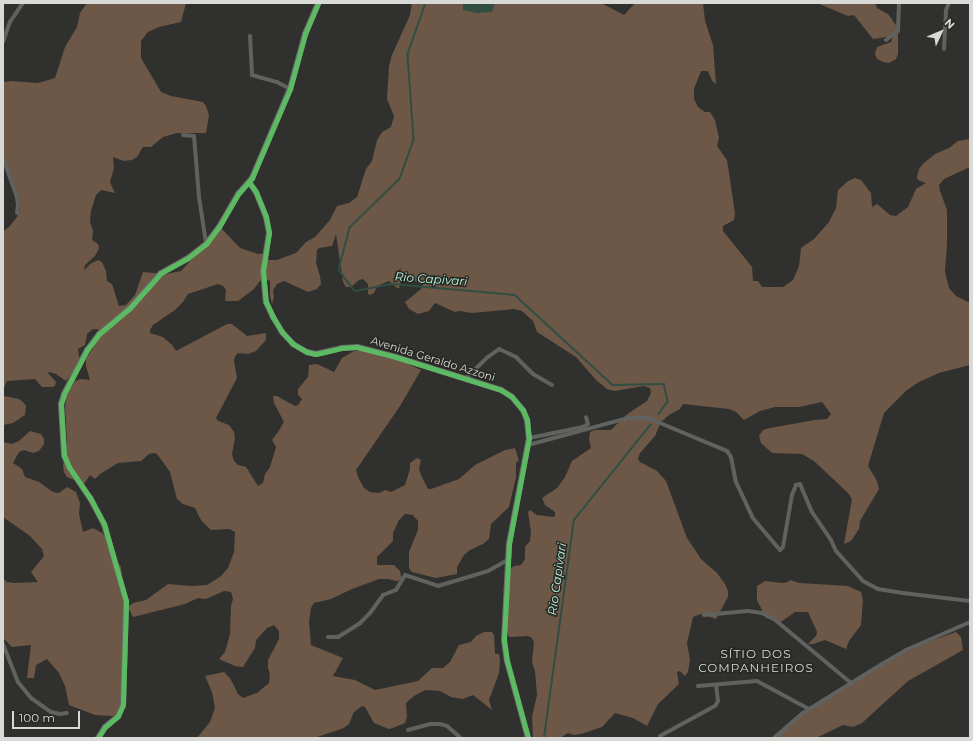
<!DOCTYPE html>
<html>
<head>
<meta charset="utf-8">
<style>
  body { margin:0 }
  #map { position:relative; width:973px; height:741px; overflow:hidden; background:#30312e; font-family:Montserrat,sans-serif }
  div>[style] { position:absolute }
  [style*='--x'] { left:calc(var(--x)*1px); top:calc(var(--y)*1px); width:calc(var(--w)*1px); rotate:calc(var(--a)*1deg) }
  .forest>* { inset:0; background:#6d5746 }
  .water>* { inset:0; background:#304e42 }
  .stream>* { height:1.5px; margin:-0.75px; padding:0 0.75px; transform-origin:0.75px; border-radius:0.75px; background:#304e42 }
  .street>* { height:4px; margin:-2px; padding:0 2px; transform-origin:2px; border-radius:2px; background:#60625f }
  .secondary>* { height:6px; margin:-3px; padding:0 3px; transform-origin:3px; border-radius:3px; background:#6b6d6a }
  .cycleway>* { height:5px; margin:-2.5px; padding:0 2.5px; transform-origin:2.5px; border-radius:2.5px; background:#5cba63 }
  span { translate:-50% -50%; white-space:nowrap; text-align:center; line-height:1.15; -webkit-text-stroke:3px #272824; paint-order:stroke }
  .street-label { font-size:11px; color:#d9dad7 }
  .water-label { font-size:12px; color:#b5f5da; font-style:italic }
  .neighbourhood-label { font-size:12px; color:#d9dad7; letter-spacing:1px }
  .frame { position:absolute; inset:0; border:4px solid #d9dad7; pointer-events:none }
  .north { position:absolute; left:921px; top:12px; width:40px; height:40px; -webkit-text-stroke:3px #272824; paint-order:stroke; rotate:46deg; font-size:11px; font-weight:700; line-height:16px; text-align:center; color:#d9dad7 }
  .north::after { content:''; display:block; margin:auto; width:14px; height:18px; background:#d9dad7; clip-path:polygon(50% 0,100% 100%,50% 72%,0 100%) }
  .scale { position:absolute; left:12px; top:711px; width:68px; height:18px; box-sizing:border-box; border:2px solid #d9dad7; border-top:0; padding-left:5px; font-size:12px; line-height:14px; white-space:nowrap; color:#d9dad7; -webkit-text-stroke:3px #272824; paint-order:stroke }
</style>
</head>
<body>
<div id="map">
  <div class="forest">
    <div style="clip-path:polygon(87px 3px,186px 3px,181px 22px,159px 27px,148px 32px,141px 41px,141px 58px,161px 92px,171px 96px,203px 102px,206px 106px,209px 115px,206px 133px,177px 133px,163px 137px,151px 147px,143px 147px,137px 157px,132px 160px,124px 161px,113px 157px,114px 168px,110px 182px,115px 193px,101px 190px,96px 195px,91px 211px,90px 222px,93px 231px,92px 240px,98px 244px,99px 248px,95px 256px,85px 265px,84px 271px,90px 264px,98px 260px,102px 262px,106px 271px,107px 281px,112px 284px,119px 306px,126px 305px,135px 295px,143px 272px,166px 274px,181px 271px,221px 228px,240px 248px,258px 254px,270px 253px,267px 258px,269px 260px,277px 260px,296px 253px,306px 242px,315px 237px,330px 220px,337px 206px,349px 203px,357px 197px,366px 169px,372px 161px,377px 140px,382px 132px,391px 127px,394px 116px,387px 99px,389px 66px,392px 55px,410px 15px,412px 3px,601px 3px,624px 15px,635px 3px,703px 3px,705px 21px,713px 45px,716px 84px,712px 81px,708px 71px,701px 71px,694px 89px,694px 99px,698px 107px,705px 112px,710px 112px,715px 120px,719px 138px,717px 146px,727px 160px,735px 213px,734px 220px,723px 226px,723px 231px,752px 267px,753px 281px,758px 281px,762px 287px,783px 287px,793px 280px,799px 266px,801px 248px,814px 239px,829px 222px,836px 208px,838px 190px,848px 181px,855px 178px,861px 180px,871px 193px,872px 207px,877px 204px,890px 215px,896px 216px,908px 207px,916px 189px,926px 183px,918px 180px,917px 177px,919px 169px,924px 163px,935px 154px,949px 148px,958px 141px,970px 139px,970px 167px,944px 179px,939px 185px,940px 191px,947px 210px,947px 243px,945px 272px,949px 288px,956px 296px,970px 303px,970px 365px,939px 373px,919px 382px,907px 390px,884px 413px,868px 466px,877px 481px,879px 489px,860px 521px,859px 529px,851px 541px,844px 544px,852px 499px,848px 493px,814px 461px,802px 454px,772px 453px,761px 443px,759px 436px,763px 430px,770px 428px,815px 420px,827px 419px,831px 414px,822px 402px,799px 407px,775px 407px,760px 411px,744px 420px,736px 412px,729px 409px,683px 404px,680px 409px,669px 415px,661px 422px,655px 436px,640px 453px,638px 459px,640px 462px,657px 471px,666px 481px,687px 538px,701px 559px,717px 573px,725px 584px,728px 591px,728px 597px,716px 619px,701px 614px,693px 617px,687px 643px,690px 660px,688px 672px,685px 676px,680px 671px,677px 672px,679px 684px,658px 704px,647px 726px,633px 718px,615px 713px,602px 727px,581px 734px,574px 735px,568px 733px,560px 738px,533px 738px,532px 717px,537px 695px,535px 671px,532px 662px,534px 642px,532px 638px,528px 636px,510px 637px,508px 635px,505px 586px,511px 568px,514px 566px,521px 565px,525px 559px,525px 547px,530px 541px,531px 532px,528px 512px,530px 510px,537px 515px,553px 517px,555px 516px,555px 512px,545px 505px,542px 498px,557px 488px,565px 477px,572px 461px,591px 448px,589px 439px,590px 432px,595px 430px,611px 430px,626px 415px,647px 401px,651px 393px,650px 388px,644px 386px,615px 391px,607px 389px,596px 380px,576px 357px,537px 332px,533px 321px,522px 311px,514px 309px,472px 313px,459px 311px,455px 312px,435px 303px,429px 311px,418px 314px,409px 309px,405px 302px,421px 289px,424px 283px,411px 280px,408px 274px,402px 278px,399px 288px,397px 288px,389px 281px,377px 286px,374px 293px,370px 295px,368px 294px,368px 284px,363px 279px,359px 280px,351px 287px,346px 287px,343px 282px,336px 234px,332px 246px,319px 248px,317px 250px,316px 263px,320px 276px,321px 284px,317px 289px,308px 292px,284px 281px,277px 284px,273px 290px,274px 297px,272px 304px,270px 296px,270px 281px,265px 279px,260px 281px,254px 289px,238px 301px,225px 301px,226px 290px,223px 286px,218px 284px,188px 294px,183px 302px,175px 310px,153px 325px,150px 330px,150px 333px,163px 337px,172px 345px,176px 351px,227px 324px,232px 324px,247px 336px,266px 333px,266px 340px,256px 351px,248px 354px,238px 353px,235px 356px,234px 361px,237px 378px,216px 418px,218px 421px,229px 425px,234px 432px,235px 438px,232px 454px,234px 461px,238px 465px,246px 467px,258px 486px,263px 483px,265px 474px,270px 467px,276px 447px,272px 440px,278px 432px,284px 422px,274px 403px,273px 396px,277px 396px,295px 406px,298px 405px,302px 399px,298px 395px,298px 389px,308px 377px,309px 365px,317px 364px,334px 372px,342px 358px,354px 351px,361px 350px,402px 361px,421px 370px,400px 406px,356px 470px,358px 477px,364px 488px,370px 492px,379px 493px,385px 490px,391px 492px,405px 485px,410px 469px,410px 463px,417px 458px,421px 460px,419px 469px,421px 475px,428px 489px,431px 489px,459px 479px,475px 465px,505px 450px,515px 448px,519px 461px,516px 462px,516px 477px,509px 507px,491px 524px,489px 539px,483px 544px,470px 550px,464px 555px,457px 567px,457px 574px,436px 578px,412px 572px,409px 568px,409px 552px,418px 530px,418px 521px,413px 515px,405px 514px,399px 520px,393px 533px,393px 541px,377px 557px,377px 565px,394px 565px,400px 571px,402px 580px,396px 581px,388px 579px,379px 579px,352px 589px,331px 599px,314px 603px,311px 608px,309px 622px,311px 645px,343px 658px,333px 676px,355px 680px,375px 690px,418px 681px,432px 668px,443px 668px,450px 662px,459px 645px,471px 642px,476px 636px,484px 632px,492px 632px,494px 635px,495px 654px,499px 654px,500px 661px,499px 673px,489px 700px,492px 710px,473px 695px,463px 699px,451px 697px,440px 691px,425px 690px,414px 696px,406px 703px,407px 717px,405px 723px,393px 728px,389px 729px,374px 723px,365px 707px,362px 706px,354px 712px,349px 724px,344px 728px,314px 738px,197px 738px,210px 722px,215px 708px,212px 692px,205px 676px,224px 672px,230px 678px,238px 694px,243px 698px,257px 693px,269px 683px,270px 674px,268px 668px,268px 660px,279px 639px,279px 631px,274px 625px,267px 628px,256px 640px,255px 648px,243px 667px,235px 666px,219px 659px,225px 652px,230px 634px,231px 606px,233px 599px,231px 592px,224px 591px,206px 599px,198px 598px,185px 604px,133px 617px,128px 607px,133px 603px,146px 600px,168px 584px,192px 586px,207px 585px,221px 576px,228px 568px,234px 552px,235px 532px,229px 529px,211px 530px,201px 520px,195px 508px,183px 504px,177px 499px,170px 472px,157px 454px,154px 453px,149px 454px,141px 461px,118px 463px,100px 474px,95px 479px,90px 475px,84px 484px,67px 477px,64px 472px,63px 466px,67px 443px,65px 408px,66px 396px,75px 381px,81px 379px,90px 380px,86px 366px,86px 359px,101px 335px,101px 331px,97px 329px,93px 329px,87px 334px,85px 345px,78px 349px,80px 363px,66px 381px,56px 374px,49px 372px,48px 373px,56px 382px,55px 386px,52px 387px,42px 387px,35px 379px,7px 381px,4px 388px,4px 396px,19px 399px,23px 402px,26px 406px,25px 415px,13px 423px,3px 425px,3px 231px,9px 227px,17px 217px,20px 209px,19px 197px,3px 161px,3px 82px,12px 81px,38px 83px,55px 78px,65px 47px,77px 27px,80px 13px)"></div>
    <div style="clip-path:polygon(817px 3px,875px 3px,877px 8px,888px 14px,898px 28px,898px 54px,896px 59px,889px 63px,883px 62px,877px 59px,875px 54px,877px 47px,891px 42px,893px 36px,873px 39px,854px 15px,848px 16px)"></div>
    <div style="clip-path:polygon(30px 431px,41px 434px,44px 439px,44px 444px,39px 451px,33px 453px,24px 450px,19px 452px,13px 463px,22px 469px,25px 477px,39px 482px,53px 492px,59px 493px,67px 487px,76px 492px,80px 503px,79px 514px,83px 532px,93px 528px,102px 533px,108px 540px,115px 559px,121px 567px,124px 607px,125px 683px,119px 712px,113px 716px,95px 715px,69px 705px,65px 686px,59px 673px,47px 659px,36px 665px,34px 678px,27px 678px,31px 645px,12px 647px,3px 638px,3px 578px,7px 582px,15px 583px,38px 582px,31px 572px,44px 556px,42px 549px,30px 536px,3px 517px,3px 442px,12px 444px,19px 441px)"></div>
    <div style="clip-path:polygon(790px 580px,799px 583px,848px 586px,861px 592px,863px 601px,861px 625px,849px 641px,846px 649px,825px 640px,813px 644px,808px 644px,816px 636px,817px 632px,808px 612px,795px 612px,781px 622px,766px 618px,757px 600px,757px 586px,765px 581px,782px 583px,788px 582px)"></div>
    <div style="clip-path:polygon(956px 632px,961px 637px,963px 650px,908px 681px,862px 723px,853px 727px,843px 725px,816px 738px,777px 738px,782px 731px,802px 715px,909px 649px)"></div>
  </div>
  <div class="water">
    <div style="clip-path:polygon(463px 3px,495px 3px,492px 12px,476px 13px,463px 10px)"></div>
  </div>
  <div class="stream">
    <div style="--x:426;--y:3;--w:54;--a:109.4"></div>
    <div style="--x:408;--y:54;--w:86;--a:86"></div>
    <div style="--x:414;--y:140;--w:41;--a:109.7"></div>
    <div style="--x:400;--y:179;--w:70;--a:135.6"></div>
    <div style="--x:350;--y:228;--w:43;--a:104.7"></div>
    <div style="--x:339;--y:270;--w:26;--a:53"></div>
    <div style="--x:355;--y:291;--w:38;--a:-11"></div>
    <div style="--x:392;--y:284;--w:123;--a:5.1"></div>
    <div style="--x:515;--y:295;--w:133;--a:42.6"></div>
    <div style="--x:613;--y:385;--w:51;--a:-1.1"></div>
    <div style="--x:664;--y:384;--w:18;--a:77"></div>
    <div style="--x:668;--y:402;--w:15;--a:127"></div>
    <div style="--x:544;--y:738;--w:220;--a:-82.2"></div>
    <div style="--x:574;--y:520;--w:122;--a:-51.3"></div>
  </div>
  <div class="street">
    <div style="--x:250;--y:36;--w:39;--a:87"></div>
    <div style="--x:252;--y:75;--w:26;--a:16"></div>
    <div style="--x:277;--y:82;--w:15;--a:28"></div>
    <div style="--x:886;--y:40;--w:15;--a:-37"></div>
    <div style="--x:898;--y:31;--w:28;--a:-88"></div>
    <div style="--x:3;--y:42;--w:21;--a:-71"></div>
    <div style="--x:10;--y:22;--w:23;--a:-56"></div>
    <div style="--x:944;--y:49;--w:39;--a:-87"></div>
    <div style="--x:946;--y:10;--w:8;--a:-67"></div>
    <div style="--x:183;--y:135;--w:11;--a:5"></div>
    <div style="--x:194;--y:136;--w:61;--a:85.3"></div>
    <div style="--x:199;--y:197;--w:47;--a:81.3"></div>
    <div style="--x:3;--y:158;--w:41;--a:70.3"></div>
    <div style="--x:17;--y:197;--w:8;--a:83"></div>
    <div style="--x:18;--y:205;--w:8;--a:97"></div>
    <div style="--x:465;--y:379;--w:32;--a:-44"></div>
    <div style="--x:488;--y:357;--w:14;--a:-36"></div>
    <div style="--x:499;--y:349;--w:19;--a:25"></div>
    <div style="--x:516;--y:357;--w:24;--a:45"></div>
    <div style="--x:533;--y:374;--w:22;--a:30"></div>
    <div style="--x:529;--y:438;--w:55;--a:-11.5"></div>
    <div style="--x:583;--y:427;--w:6;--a:-31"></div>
    <div style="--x:588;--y:424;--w:7;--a:-106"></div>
    <div style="--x:528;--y:445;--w:104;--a:-15.1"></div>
    <div style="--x:628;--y:418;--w:20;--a:0"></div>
    <div style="--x:648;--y:418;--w:86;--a:22.7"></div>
    <div style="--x:727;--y:451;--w:7;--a:56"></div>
    <div style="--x:731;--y:457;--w:25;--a:79"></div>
    <div style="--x:736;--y:482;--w:38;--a:65"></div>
    <div style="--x:752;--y:517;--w:43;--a:49.7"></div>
    <div style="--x:780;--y:550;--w:4;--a:-45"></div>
    <div style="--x:783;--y:547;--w:53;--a:-80.2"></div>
    <div style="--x:792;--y:495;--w:11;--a:-68"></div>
    <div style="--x:796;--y:485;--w:4;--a:-14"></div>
    <div style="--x:800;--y:484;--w:30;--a:67"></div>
    <div style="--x:812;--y:512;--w:34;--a:56"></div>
    <div style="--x:831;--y:540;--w:12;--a:66"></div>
    <div style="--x:836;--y:551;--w:40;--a:48"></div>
    <div style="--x:863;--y:581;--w:17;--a:28"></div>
    <div style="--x:878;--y:589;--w:25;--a:9"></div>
    <div style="--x:903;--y:593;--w:67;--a:6.8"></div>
    <div style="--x:704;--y:615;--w:44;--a:-5.2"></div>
    <div style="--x:748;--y:611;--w:14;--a:8"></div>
    <div style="--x:762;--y:613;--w:13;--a:27"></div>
    <div style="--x:774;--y:619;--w:99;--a:39.7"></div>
    <div style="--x:328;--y:637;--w:10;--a:0"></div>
    <div style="--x:338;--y:637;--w:26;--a:-32"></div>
    <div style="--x:360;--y:623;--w:14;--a:-45"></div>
    <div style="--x:370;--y:613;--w:22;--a:-54"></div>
    <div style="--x:383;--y:595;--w:14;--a:-21"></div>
    <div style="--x:396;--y:590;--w:17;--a:-59"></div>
    <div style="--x:405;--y:575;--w:35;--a:18"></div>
    <div style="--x:438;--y:586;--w:52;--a:-16.7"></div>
    <div style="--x:488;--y:571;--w:23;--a:-29"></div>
    <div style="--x:3;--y:644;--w:41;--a:68.5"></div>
    <div style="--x:18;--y:682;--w:21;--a:51"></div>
    <div style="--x:31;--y:698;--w:24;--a:35"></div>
    <div style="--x:51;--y:712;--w:9;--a:13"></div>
    <div style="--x:60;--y:714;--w:7;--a:-8"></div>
    <div style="--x:698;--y:686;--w:59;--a:-4.8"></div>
    <div style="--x:757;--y:681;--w:59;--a:28.3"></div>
    <div style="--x:408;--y:730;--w:24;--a:-15"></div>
    <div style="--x:431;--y:724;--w:9;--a:0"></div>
    <div style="--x:440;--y:724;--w:7;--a:16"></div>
    <div style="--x:447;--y:726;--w:18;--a:41"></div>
    <div style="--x:660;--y:736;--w:63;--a:-28.6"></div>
    <div style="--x:715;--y:706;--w:6;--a:-59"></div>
    <div style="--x:718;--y:701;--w:16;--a:-97"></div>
    <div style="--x:774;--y:738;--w:38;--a:-41"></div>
    <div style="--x:803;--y:713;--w:93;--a:-31.8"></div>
    <div style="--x:882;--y:664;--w:28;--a:-30"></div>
    <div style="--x:906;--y:650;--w:70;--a:-23.6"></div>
  </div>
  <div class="secondary">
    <div style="--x:249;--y:182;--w:12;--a:55"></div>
    <div style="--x:256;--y:192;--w:27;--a:68"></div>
    <div style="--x:266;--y:217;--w:16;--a:79"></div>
    <div style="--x:269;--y:233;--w:37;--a:99"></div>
    <div style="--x:263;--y:270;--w:32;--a:85"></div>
    <div style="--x:266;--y:302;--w:17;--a:65"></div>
    <div style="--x:273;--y:317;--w:17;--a:59"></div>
    <div style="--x:282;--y:332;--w:16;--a:47"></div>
    <div style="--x:293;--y:344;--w:16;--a:30"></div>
    <div style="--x:307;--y:352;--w:9;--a:13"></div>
    <div style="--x:316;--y:354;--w:26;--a:-13"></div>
    <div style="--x:341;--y:348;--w:16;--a:-4"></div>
    <div style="--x:357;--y:347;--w:40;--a:14.4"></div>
    <div style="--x:396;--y:357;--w:110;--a:17.4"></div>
    <div style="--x:501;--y:390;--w:13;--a:32"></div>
    <div style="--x:512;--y:397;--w:17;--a:50"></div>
    <div style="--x:523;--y:410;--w:11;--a:68"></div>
    <div style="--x:527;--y:420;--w:18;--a:84"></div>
    <div style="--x:529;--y:438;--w:108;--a:100.7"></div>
    <div style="--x:509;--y:544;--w:96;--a:93"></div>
    <div style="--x:504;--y:640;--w:21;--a:82"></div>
    <div style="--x:507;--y:661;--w:80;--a:74.7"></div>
    <div style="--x:98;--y:738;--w:13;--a:-58"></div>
    <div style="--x:105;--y:727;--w:17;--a:-40"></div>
    <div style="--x:118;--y:716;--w:12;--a:-66"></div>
    <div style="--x:123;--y:705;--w:104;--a:-88.3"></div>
    <div style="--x:126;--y:601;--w:80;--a:-105.9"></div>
    <div style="--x:104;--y:524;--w:30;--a:-118"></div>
    <div style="--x:90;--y:498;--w:37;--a:-124"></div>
    <div style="--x:69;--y:467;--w:13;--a:-113"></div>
    <div style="--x:64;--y:455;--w:51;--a:-93.4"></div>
    <div style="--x:61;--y:404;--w:10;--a:-73"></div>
    <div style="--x:64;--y:394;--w:50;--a:-62.4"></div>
    <div style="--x:87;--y:350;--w:20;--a:-53"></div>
    <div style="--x:99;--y:334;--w:39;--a:-40"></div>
    <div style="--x:129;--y:309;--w:48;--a:-48.4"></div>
    <div style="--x:161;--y:273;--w:31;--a:-29"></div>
    <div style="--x:188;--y:258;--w:23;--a:-38"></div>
    <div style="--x:206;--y:244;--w:21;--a:-53"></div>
    <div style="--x:219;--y:227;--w:39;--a:-60"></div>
    <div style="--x:239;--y:193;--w:20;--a:-49"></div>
    <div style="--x:252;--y:178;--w:97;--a:-66.9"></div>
    <div style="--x:290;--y:89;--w:57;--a:-74.7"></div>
    <div style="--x:305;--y:34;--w:34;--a:-67"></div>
  </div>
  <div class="cycleway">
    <div style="--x:249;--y:182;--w:12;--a:55"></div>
    <div style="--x:256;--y:192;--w:27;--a:68"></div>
    <div style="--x:266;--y:217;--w:16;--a:79"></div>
    <div style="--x:269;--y:233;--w:37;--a:99"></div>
    <div style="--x:263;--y:270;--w:32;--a:85"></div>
    <div style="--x:266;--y:302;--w:17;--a:65"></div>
    <div style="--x:273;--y:317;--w:17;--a:59"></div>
    <div style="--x:282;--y:332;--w:16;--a:47"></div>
    <div style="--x:293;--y:344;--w:16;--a:30"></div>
    <div style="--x:307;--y:352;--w:9;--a:13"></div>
    <div style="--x:316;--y:354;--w:26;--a:-13"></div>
    <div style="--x:341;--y:348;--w:16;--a:-4"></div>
    <div style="--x:357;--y:347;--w:40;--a:14.4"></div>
    <div style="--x:396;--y:357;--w:110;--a:17.4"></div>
    <div style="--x:501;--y:390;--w:13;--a:32"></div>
    <div style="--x:512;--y:397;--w:17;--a:50"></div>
    <div style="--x:523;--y:410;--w:11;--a:68"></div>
    <div style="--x:527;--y:420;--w:18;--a:84"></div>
    <div style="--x:529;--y:438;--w:108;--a:100.7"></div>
    <div style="--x:509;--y:544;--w:96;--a:93"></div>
    <div style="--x:504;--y:640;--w:21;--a:82"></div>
    <div style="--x:507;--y:661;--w:80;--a:74.7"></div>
    <div style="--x:98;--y:738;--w:13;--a:-58"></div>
    <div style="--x:105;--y:727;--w:17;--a:-40"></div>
    <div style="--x:118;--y:716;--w:12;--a:-66"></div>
    <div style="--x:123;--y:705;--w:104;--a:-88.3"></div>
    <div style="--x:126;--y:601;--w:80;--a:-105.9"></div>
    <div style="--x:104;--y:524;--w:30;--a:-118"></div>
    <div style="--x:90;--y:498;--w:37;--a:-124"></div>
    <div style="--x:69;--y:467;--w:13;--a:-113"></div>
    <div style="--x:64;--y:455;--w:51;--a:-93.4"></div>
    <div style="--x:61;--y:404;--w:10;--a:-73"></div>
    <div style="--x:64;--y:394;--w:50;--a:-62.4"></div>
    <div style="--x:87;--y:350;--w:20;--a:-53"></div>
    <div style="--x:99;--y:334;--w:39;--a:-40"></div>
    <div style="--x:129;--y:309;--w:48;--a:-48.4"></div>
    <div style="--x:161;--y:273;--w:31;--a:-29"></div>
    <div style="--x:188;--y:258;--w:23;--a:-38"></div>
    <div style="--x:206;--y:244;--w:21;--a:-53"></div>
    <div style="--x:219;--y:227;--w:39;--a:-60"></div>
    <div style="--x:239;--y:193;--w:20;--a:-49"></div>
    <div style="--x:252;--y:178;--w:97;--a:-66.9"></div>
    <div style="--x:290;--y:89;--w:57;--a:-74.7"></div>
    <div style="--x:305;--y:34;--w:34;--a:-67"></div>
  </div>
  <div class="street-label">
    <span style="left:433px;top:359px;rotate:17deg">Avenida Geraldo Azzoni</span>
  </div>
  <div class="water-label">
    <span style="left:431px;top:279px;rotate:4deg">Rio Capivari</span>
    <span style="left:557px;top:579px;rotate:-82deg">Rio Capivari</span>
  </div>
  <div class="neighbourhood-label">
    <span style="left:756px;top:661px">SÍTIO DOS<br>COMPANHEIROS</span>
  </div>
  <div class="frame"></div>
  <div class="north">N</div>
  <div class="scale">100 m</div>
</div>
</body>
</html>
